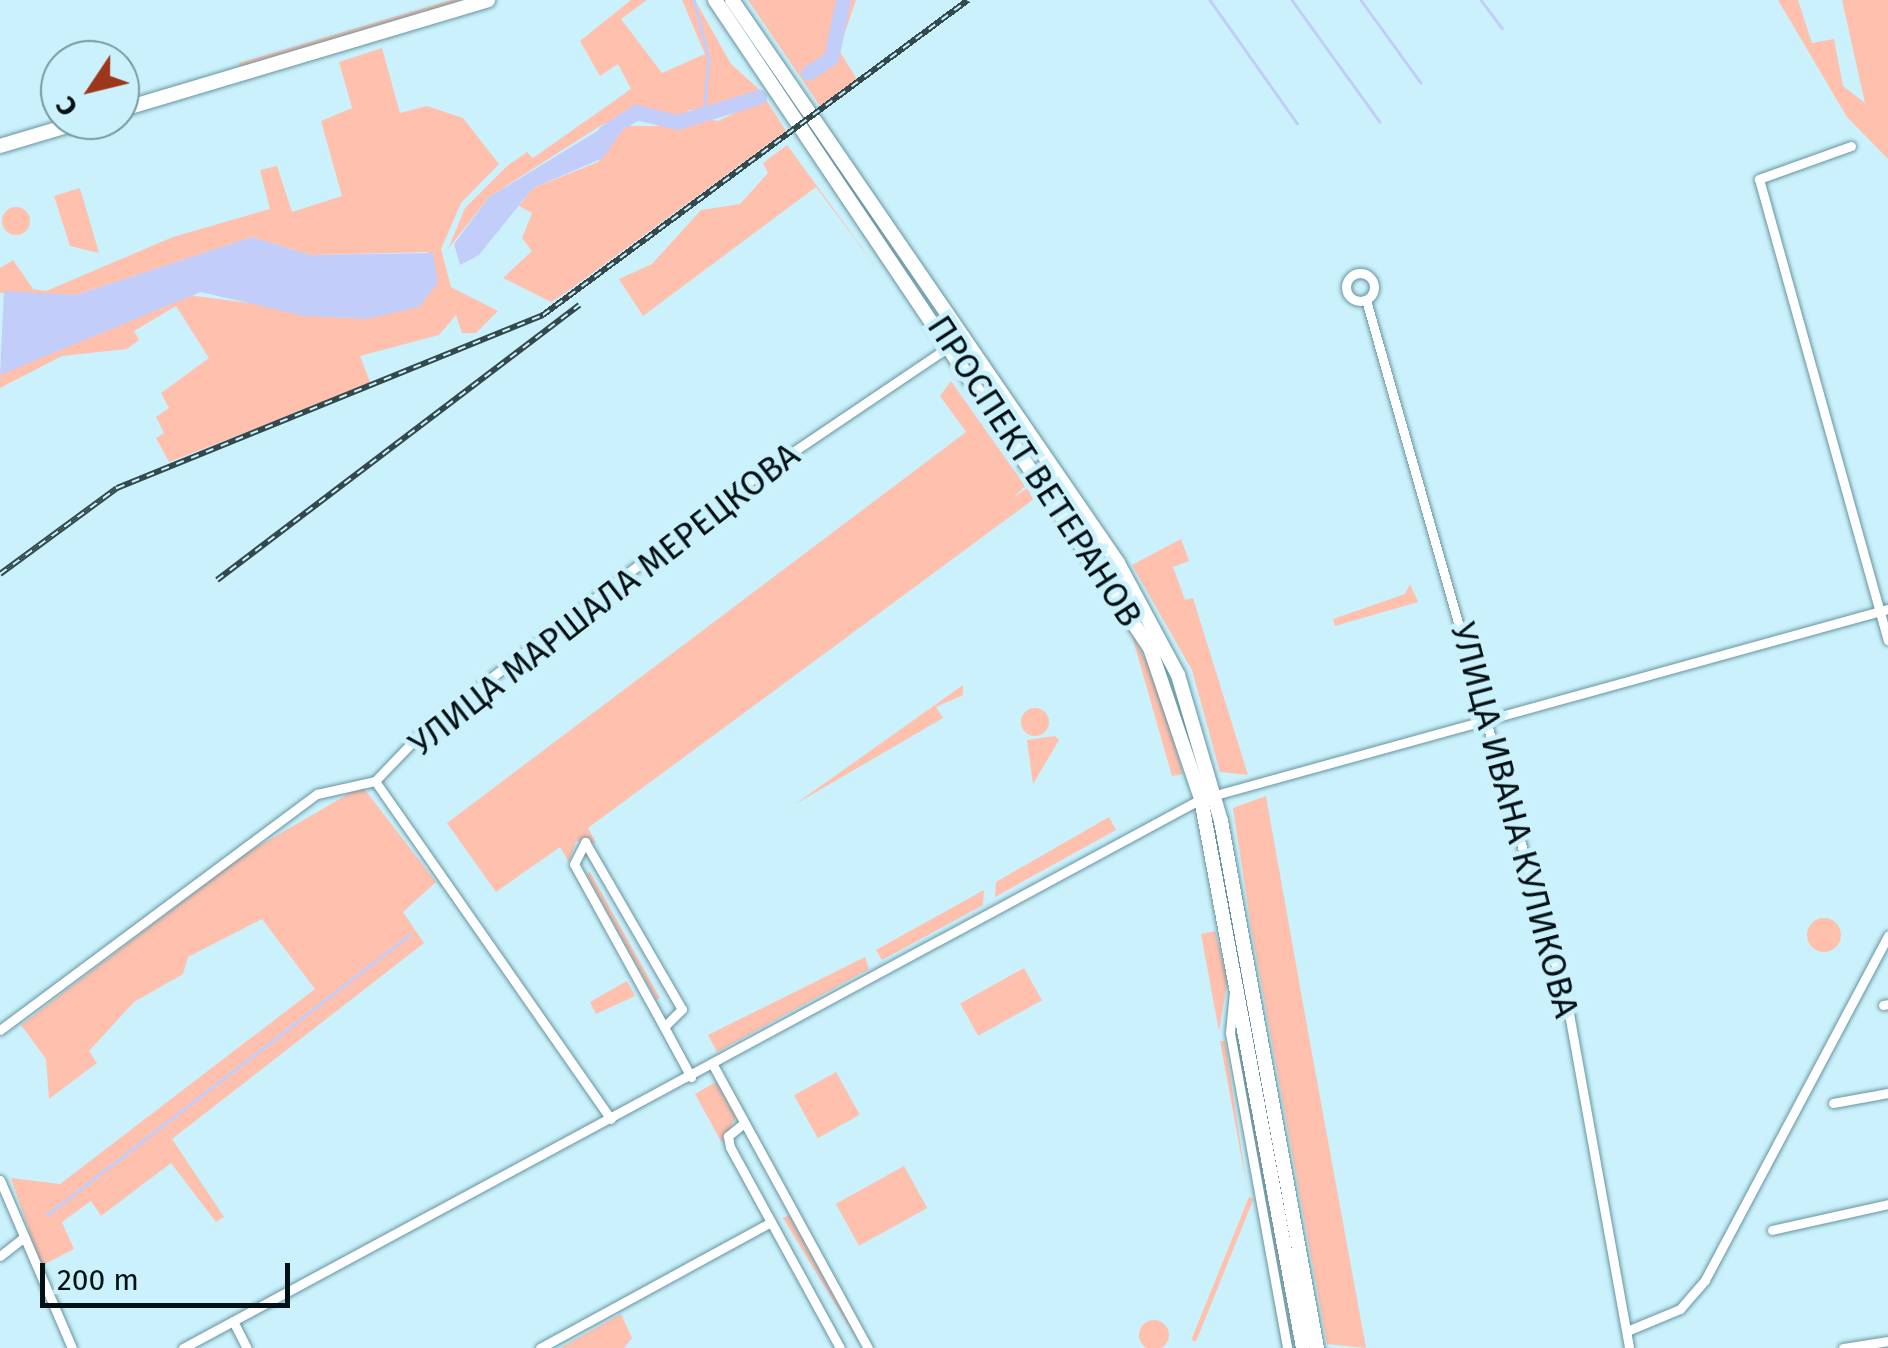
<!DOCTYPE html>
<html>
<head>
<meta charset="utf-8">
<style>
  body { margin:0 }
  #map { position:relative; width:1888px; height:1348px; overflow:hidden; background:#cbf2fc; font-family:"Fira Sans",sans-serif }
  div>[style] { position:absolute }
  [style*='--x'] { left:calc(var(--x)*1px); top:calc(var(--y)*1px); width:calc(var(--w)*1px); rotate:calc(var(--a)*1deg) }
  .green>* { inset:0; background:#ffc0ae; transform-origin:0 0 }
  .round { border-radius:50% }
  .water>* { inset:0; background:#c3cdfa }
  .stream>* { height:2.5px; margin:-1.25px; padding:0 1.25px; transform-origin:1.25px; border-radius:1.25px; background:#c3cdfa }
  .river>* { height:15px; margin:-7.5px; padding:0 7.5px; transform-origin:7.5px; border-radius:7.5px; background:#c3cdfa }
  .roads { filter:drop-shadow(0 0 2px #6794a0) drop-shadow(0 0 2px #6794a0) }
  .street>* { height:9px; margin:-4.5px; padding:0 4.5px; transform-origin:4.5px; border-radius:4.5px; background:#fff }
  .street>.ring { margin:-4.5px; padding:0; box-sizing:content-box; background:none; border:9px solid #fff; border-radius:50% }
  .secondary>* { height:14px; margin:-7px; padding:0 7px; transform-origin:7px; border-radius:7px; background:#fff }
  .rail>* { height:6px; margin-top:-3px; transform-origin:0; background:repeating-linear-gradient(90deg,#cbf2fc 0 8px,#34494e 0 16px); box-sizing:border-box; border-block:2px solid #34494e }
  span { translate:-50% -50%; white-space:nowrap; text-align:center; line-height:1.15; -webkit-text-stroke:10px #cbf2fc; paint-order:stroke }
  .street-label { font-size:35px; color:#011014 }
  .north { position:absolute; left:40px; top:40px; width:100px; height:100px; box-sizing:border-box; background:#cbf2fc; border:2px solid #7a989f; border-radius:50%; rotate:235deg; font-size:28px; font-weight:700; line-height:40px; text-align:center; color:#011014 }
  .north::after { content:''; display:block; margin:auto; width:35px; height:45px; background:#9e361a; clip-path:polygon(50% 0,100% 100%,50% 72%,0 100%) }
  .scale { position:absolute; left:40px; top:1263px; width:250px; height:45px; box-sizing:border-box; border:5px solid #011014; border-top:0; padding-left:12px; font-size:30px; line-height:35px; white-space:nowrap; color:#011014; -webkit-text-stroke:8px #cbf2fc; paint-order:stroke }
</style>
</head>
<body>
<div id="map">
  <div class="green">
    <div style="clip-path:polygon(451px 0,472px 0,240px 68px,239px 63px)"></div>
    <div style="clip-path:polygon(631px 0,647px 0,621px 19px,662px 73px,705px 54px,682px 0,695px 0,731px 64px,761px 91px,719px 113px,689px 110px,676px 119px,635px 109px,600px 126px,489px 197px,448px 249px,465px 208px,507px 166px,527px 152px,533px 158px,631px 89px,618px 64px,600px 76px,580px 41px)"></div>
    <div style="clip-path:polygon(748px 0,856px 0,839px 50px,858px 81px,822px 109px)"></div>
    <div style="clip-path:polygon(1778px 0,1798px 0,1812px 43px,1834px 39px,1843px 86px,1865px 103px,1842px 0,1888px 0,1888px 159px,1847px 117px)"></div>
    <div style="clip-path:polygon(382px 48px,400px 113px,427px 106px,463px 118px,499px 164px,461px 203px,441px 249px,451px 287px,498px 311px,476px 333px,462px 333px,456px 315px,439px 335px,360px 356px,371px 384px,169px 462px,156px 438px,164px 433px,156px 417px,169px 408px,161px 393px,209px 358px,176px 306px,134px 331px,139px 340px,127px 349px,62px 356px,0 388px,0 375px,58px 344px,188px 295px,367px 319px,433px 268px,427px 252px,310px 255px,252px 237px,76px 295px,0 293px,0 268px,13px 260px,33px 289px,46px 291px,173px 237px,270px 209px,260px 170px,277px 166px,292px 212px,342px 196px,321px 121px,352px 108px,339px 62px)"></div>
    <div style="clip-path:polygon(765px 98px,786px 131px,568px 291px,551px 302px,503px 278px,532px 251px,522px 238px,532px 213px,519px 206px,533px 188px,598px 162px,625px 126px,678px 126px,691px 115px,718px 121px)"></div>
    <div style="clip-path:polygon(787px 145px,882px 275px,816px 187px,643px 316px,619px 279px,652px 264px,701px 210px,740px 204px,768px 173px,763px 163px)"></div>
    <div style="clip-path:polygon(80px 188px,99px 253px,70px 246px,54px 196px)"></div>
    <div class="round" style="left:2px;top:207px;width:28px;height:28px"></div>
    <div style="clip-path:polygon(951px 381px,1025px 486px,1013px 498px,1027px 488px,1034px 499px,588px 828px,596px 843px,576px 841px,569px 862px,560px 847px,496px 892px,447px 823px,966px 432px,940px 396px)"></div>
    <div style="clip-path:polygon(1181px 539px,1189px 561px,1173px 567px,1185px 600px,1193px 598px,1248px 775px,1220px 772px,1192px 670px,1132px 565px)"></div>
    <div style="clip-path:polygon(1410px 584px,1418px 602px,1335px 626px,1333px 619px,1405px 594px)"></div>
    <div style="clip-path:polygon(1130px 629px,1158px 684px,1183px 774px,1172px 776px)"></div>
    <div style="clip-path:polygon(963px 685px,963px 695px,936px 707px,943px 718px,794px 805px)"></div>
    <div class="round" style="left:1021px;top:708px;width:28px;height:28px"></div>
    <div style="clip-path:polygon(1055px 736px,1059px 740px,1033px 784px,1027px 740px)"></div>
    <div style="clip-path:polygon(362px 786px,436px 882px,403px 912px,424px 943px,172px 1139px,224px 1217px,216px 1222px,171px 1163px,101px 1216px,91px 1201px,62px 1222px,74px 1249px,41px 1266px,11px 1178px,60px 1184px,315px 989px,262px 919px,188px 957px,183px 974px,134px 1002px,89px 1051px,97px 1063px,49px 1099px,46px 1059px,21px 1025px,245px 854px)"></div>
    <div style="clip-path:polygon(1266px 796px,1309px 1037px,1366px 1348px,1327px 1344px,1251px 927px,1233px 808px)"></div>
    <div style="clip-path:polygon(1109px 817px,1116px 830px,995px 897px,996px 882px)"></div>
    <div style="left:590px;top:872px;width:144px;height:4px;rotate:61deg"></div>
    <div style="clip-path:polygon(984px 890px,983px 905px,882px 960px,876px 950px)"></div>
    <div class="round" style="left:1807px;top:918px;width:34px;height:34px"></div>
    <div style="clip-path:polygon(1215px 931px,1228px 979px,1219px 1031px,1201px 934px)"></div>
    <div style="clip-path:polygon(865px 957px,869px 969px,717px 1052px,708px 1035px)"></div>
    <div style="left:1024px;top:968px;width:37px;height:73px;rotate:61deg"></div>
    <div style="clip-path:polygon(627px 981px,635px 996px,596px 1014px,590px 1002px)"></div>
    <div style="clip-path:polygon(1234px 1009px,1296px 1348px,1232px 1024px)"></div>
    <div style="clip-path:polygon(1220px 1041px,1225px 1041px,1247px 1187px)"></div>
    <div style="left:836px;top:1072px;width:49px;height:48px;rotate:61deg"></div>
    <div style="clip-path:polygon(716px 1082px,736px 1117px,722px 1143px,695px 1094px)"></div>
    <div style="left:904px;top:1166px;width:48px;height:78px;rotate:61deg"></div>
    <div style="left:1249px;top:1197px;width:5px;height:154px;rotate:22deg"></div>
    <div style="clip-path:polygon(789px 1215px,862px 1348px,783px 1218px)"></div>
    <div style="clip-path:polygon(621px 1314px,632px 1338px,624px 1348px,560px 1348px)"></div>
    <div class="round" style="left:1139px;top:1320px;width:30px;height:30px"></div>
  </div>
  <div class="water">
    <div style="clip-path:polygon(617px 119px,625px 126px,603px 158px,533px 188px,479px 255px,460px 265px,454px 244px,489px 197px)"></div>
    <div style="clip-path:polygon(252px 237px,310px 255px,433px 253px,438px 283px,419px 307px,367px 319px,304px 316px,201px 292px,0 375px,4px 291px,76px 295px)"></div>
  </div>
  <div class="stream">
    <div style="--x:694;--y:0;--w:60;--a:75.5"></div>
    <div style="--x:709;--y:58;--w:56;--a:95.1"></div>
    <div style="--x:1210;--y:0;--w:151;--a:54.7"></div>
    <div style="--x:1292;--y:0;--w:150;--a:54.2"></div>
    <div style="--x:1361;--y:0;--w:102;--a:54.1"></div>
    <div style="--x:1481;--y:0;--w:35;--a:53"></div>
    <div style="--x:47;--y:1215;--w:458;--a:-37.7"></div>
  </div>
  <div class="river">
    <div style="--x:808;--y:73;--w:27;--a:-33"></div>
    <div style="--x:831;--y:58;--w:59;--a:-78.3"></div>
    <div style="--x:605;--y:132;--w:37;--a:-33"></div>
    <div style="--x:636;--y:112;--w:42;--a:13.7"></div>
    <div style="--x:677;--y:122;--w:86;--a:-17"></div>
  </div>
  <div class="roads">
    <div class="street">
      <div style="--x:1851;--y:146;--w:98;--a:160.3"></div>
      <div style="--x:1759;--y:179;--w:479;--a:74.4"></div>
      <div class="ring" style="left:1346px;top:273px;width:19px;height:19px"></div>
      <div style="--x:1366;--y:300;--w:736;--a:74.08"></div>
      <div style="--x:1568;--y:1008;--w:345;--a:79.8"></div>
      <div style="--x:375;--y:781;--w:412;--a:55.1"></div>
      <div style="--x:585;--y:842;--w:193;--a:59.9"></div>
      <div style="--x:682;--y:1009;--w:25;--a:135"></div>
      <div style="--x:664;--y:1027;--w:186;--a:-118.9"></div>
      <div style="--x:574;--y:864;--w:25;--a:-63"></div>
      <div style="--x:1234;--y:992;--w:41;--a:95.6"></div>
      <div style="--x:1230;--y:1033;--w:320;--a:79.7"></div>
      <div style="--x:1883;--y:1005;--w:5;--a:-11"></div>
      <div style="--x:664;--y:1027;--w:57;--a:61.6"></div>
      <div style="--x:0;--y:1030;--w:395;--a:-36.7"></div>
      <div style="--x:317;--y:794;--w:59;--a:-12.6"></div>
      <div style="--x:375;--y:781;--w:76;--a:-46.1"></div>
      <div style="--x:428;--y:726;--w:390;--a:-37.4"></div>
      <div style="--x:738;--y:489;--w:274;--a:-34"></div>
      <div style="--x:713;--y:1065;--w:323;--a:61.3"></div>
      <div style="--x:1833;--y:1103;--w:56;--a:-10.3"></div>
      <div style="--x:744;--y:1123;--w:21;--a:141"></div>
      <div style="--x:728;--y:1136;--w:11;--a:80"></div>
      <div style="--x:730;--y:1147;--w:229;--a:61.3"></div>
      <div style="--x:0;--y:1180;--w:183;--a:66.8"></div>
      <div style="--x:1772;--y:1230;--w:119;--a:-12.6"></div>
      <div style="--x:0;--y:1256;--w:31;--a:-38"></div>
      <div style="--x:233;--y:1321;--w:30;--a:63"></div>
      <div style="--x:1627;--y:1331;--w:57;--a:-22.5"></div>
      <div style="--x:1680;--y:1309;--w:38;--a:-49"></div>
      <div style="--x:1705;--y:1280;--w:390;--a:-62"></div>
      <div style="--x:183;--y:1348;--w:1157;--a:-28.34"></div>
      <div style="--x:1201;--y:799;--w:713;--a:-15.46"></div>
      <div style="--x:540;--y:1348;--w:263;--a:-28.6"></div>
      <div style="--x:1843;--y:1348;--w:46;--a:-8.8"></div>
    </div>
    <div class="secondary">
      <div style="--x:715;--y:0;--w:780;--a:56.13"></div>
      <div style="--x:1150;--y:648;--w:159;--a:71.3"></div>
      <div style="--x:1201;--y:799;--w:558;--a:79.47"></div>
      <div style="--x:732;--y:0;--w:683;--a:55.56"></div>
      <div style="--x:1118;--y:563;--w:127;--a:61.8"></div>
      <div style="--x:1178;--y:675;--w:152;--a:73.6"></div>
      <div style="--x:1221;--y:821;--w:536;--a:79.68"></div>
      <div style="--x:120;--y:110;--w:384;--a:-16.6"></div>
      <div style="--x:0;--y:146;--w:91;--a:-16.6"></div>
    </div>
  </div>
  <div class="rail">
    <div style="--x:0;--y:574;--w:145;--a:-36.3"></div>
    <div style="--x:117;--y:488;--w:460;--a:-22.1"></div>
    <div style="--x:543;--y:315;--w:529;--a:-36.54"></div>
    <div style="--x:217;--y:580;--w:455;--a:-37.2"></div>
  </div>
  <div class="street-label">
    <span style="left:1035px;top:471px;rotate:57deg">ПРОСПЕКТ ВЕТЕРАНОВ</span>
    <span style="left:604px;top:599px;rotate:-38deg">УЛИЦА МАРШАЛА МЕРЕЦКОВА</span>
    <span style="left:1515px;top:820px;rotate:75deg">УЛИЦА ИВАНА КУЛИКОВА</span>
  </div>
  <div class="north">С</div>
  <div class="scale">200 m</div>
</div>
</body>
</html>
